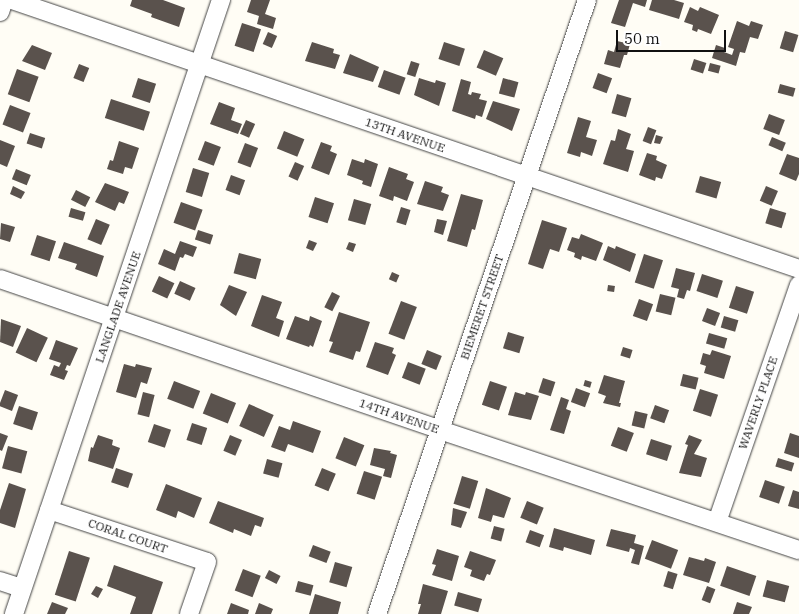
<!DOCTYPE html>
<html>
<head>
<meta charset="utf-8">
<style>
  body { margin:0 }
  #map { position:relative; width:799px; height:614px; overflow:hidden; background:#fffdf5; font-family:"IBM Plex Serif",serif }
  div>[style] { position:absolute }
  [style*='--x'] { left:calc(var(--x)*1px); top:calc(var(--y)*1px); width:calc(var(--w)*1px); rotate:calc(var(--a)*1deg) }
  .building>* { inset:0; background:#5a524d; transform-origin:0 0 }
  .roads { filter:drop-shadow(0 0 1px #444) drop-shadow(0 0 1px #444) }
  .street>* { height:18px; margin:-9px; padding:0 9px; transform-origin:9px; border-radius:9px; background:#fff }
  span { translate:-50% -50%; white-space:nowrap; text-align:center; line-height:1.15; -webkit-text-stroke:5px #fff; paint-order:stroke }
  .street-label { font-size:12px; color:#111 }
  .scale { position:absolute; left:616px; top:30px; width:110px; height:22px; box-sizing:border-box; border:2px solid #111; border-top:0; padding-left:6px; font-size:15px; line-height:18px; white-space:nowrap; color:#111; -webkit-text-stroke:4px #fff; paint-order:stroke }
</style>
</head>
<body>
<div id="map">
  <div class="building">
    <div style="clip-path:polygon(132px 0,163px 0,185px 8px,179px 27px,151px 17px,152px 14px,130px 6px)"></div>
    <div style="clip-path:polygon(251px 0,270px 0,265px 14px,276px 18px,273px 29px,257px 24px,259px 16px,247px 12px)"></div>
    <div style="clip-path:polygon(619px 0,647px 0,645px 7px,633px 3px,625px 27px,611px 23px)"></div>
    <div style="clip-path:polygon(652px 0,674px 0,684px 3px,679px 19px,649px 10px)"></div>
    <div style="clip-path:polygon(690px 7px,698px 11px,700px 7px,719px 15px,711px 34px,698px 29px,697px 32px,692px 30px,693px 25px,684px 22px)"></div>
    <div style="clip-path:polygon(737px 21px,749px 26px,751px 21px,763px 25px,758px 39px,750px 37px,745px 53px,740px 52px,736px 66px,712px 58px,716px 45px,725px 48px,724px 52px,732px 55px,734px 49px,728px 47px)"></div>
    <div style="left:242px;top:23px;width:20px;height:24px;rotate:18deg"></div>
    <div style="left:785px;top:31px;width:14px;height:18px;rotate:17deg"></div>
    <div style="left:268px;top:32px;width:10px;height:13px;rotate:24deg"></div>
    <div style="clip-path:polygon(617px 41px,630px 44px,627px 55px,624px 55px,620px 68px,604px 64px,608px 50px,614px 52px)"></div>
    <div style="clip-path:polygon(312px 42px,334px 49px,333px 53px,340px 55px,335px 69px,305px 61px)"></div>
    <div style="left:444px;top:42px;width:22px;height:18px;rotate:18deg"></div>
    <div style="clip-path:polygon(32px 45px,52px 53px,45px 70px,22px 61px)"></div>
    <div style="left:484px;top:50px;width:21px;height:19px;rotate:23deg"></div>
    <div style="clip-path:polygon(350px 54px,379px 67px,373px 82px,343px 73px)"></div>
    <div style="left:694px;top:59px;width:13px;height:11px;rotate:18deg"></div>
    <div style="left:411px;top:61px;width:9px;height:14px;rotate:18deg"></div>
    <div style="left:710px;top:63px;width:11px;height:8px;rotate:15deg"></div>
    <div style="left:79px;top:64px;width:11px;height:15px;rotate:22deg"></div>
    <div style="left:17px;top:69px;width:23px;height:27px;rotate:20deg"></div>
    <div style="left:384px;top:70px;width:23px;height:18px;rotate:20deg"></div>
    <div style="left:598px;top:73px;width:15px;height:16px;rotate:20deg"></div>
    <div style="left:138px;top:78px;width:19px;height:20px;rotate:18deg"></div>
    <div style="clip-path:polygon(419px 78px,435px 83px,436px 80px,446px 83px,439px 106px,414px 95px)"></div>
    <div style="left:503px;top:78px;width:16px;height:16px;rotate:15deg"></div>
    <div style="clip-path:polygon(461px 79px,471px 82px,468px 94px,471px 95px,472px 92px,481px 94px,479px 99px,487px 101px,482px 117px,476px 115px,475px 119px,452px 111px)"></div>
    <div style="left:780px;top:84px;width:16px;height:9px;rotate:15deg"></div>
    <div style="left:617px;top:94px;width:15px;height:20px;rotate:16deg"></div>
    <div style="left:111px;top:99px;width:41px;height:20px;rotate:18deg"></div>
    <div style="clip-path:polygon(493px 101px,520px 109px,512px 131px,486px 119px)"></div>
    <div style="clip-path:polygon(219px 102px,235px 108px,231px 120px,242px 124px,238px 134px,210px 124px)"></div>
    <div style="left:10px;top:105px;width:22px;height:21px;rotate:21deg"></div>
    <div style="left:769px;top:114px;width:17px;height:16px;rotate:21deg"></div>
    <div style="clip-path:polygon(578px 117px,591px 121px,586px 137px,597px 140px,592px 156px,581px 152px,580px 157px,567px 153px)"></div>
    <div style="left:246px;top:120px;width:10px;height:15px;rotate:24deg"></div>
    <div style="left:648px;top:127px;width:9px;height:15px;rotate:21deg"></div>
    <div style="clip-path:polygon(618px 129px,631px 134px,626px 149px,634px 151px,628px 172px,603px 164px,611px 140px,615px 141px)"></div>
    <div style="left:284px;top:131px;width:22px;height:19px;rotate:22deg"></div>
    <div style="left:30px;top:133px;width:16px;height:11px;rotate:18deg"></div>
    <div style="clip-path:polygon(656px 135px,663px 137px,660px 144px,654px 143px)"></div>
    <div style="left:772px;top:137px;width:15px;height:9px;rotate:23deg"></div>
    <div style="clip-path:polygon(0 140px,15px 146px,7px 167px,0 164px)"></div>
    <div style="clip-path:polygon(119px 141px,139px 148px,132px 169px,125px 167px,123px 174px,107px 169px,110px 160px,113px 161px)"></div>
    <div style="left:205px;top:141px;width:17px;height:20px;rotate:21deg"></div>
    <div style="clip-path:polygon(321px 142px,332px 146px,330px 151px,337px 154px,329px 175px,311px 168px)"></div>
    <div style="left:245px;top:143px;width:14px;height:21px;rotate:21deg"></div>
    <div style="clip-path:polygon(647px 153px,657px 156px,656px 160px,667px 165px,662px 179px,656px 177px,655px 181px,639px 175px)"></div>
    <div style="clip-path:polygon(787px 154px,799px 158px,799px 174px,796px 181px,779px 174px)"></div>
    <div style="clip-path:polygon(352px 159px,364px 163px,365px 159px,378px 164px,371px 187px,362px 184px,363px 181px,347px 175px)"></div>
    <div style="left:295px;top:162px;width:10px;height:16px;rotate:24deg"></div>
    <div style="clip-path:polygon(389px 167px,408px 174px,406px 179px,414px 182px,407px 201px,394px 196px,393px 201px,379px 196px)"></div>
    <div style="left:193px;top:168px;width:17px;height:25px;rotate:17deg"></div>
    <div style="left:16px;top:169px;width:16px;height:11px;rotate:22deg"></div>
    <div style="left:231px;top:175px;width:15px;height:16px;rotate:20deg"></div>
    <div style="left:700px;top:176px;width:22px;height:17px;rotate:16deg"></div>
    <div style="clip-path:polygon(425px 181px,443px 187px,441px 192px,449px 195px,443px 211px,417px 204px)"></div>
    <div style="clip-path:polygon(105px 183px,129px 192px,124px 204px,119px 202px,115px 211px,95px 202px)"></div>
    <div style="clip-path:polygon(13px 186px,25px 192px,21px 199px,10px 194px)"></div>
    <div style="left:766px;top:186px;width:13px;height:16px;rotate:23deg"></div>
    <div style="left:76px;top:190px;width:16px;height:11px;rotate:27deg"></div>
    <div style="clip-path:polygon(461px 194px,483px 200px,475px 230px,472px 229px,467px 247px,447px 241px)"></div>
    <div style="left:315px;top:197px;width:20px;height:21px;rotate:18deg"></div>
    <div style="left:354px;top:199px;width:18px;height:22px;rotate:16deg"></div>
    <div style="left:181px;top:202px;width:23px;height:22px;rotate:20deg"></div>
    <div style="left:401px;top:207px;width:10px;height:16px;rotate:17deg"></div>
    <div style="left:71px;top:208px;width:15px;height:9px;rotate:16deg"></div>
    <div style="left:770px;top:208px;width:17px;height:16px;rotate:17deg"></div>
    <div style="left:96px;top:219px;width:15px;height:22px;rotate:23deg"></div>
    <div style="clip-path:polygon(437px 219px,447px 221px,443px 235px,434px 232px)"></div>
    <div style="clip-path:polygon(542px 220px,567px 228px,559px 252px,550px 249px,543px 269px,528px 264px)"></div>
    <div style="clip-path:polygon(1px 223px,15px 227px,10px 242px,0 239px)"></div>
    <div style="left:198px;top:230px;width:16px;height:10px;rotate:18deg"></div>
    <div style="clip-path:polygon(581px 234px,603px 243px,596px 261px,582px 256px,581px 260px,574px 257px,575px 253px,567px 250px,572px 237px,579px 239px)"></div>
    <div style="left:37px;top:235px;width:20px;height:21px;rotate:18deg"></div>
    <div style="clip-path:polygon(309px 240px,317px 243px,313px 251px,306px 248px)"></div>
    <div style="clip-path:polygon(180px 241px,197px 247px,193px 257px,185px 254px,183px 258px,180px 257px,175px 271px,158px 264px,164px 249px,175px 254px)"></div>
    <div style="clip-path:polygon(64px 242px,104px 256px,97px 277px,75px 269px,77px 264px,58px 258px)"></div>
    <div style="clip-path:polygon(349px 242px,356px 244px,353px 252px,346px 249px)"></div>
    <div style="clip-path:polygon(608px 246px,615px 249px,616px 246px,636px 254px,630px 272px,603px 260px)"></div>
    <div style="left:239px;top:253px;width:23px;height:21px;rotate:15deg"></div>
    <div style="left:644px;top:254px;width:20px;height:30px;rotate:18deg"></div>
    <div style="clip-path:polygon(676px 268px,695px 273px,690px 291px,687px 290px,684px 299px,677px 297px,679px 289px,671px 287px)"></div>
    <div style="left:392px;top:272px;width:8px;height:8px;rotate:23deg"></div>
    <div style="left:702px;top:274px;width:22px;height:18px;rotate:18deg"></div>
    <div style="left:159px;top:276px;width:17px;height:17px;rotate:25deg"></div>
    <div style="left:180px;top:281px;width:17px;height:14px;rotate:24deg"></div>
    <div style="clip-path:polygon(229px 285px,247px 292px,236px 316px,220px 305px)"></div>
    <div style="left:608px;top:285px;width:7px;height:6px;rotate:8deg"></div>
    <div style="left:736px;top:286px;width:19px;height:23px;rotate:18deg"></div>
    <div style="left:332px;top:292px;width:9px;height:17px;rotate:27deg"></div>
    <div style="left:660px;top:294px;width:16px;height:18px;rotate:14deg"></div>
    <div style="clip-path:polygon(262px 295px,282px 302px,276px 318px,284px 321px,279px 337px,251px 326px)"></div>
    <div style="left:639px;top:299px;width:15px;height:18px;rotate:20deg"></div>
    <div style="left:401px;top:301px;width:17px;height:35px;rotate:21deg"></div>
    <div style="left:707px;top:308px;width:14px;height:14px;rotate:21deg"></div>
    <div style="clip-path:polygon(339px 312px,370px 322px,360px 352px,356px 351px,353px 360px,329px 352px,333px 342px,329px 341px)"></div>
    <div style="clip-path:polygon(295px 316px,309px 321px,310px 316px,322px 321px,313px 347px,310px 345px,309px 347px,286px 339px)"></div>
    <div style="left:724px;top:316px;width:15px;height:12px;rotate:16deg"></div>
    <div style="clip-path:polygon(1px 319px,21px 326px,13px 347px,0 342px)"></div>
    <div style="left:27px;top:328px;width:23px;height:27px;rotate:25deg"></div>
    <div style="left:508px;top:332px;width:17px;height:17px;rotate:17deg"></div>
    <div style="left:709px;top:333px;width:19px;height:11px;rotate:16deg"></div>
    <div style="clip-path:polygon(56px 340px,78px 348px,70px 366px,67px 365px,65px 370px,68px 371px,64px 380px,50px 375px,54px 365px,59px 367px,61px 363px,49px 359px)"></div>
    <div style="clip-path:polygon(375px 342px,394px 348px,392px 353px,396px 355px,388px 375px,366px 367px)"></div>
    <div style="left:623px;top:347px;width:10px;height:9px;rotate:17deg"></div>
    <div style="left:427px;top:350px;width:16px;height:15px;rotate:22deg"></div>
    <div style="clip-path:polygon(712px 350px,731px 356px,724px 379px,704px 373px,706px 366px,700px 364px,703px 353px,710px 355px)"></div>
    <div style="left:408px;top:362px;width:19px;height:17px;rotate:21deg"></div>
    <div style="clip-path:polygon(124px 364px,135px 367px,136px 364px,152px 368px,147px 384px,141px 382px,136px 398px,116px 392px)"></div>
    <div style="left:683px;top:374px;width:16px;height:12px;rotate:14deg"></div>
    <div style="clip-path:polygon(604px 375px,625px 381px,619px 403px,621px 403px,620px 407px,603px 403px,606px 396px,598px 393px)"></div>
    <div style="left:543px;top:378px;width:13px;height:15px;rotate:18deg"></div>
    <div style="left:585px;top:380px;width:7px;height:6px;rotate:16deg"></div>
    <div style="left:174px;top:381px;width:28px;height:19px;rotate:21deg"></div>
    <div style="left:490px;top:381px;width:18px;height:25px;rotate:19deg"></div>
    <div style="left:576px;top:388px;width:15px;height:15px;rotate:20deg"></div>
    <div style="left:700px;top:389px;width:19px;height:23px;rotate:18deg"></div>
    <div style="left:5px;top:390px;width:14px;height:17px;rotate:21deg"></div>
    <div style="left:143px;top:392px;width:12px;height:23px;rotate:14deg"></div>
    <div style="clip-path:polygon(515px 392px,525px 395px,526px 392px,539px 396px,531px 420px,508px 415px)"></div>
    <div style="left:211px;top:393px;width:27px;height:22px;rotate:22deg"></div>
    <div style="clip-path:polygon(561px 397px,569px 400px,566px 409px,571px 411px,564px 434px,550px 430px)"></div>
    <div style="left:249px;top:404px;width:27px;height:24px;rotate:24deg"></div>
    <div style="left:655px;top:405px;width:15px;height:14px;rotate:20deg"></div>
    <div style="left:19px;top:406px;width:20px;height:19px;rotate:18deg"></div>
    <div style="left:635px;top:411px;width:13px;height:15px;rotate:13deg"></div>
    <div style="clip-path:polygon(293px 421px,321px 431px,313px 453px,288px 444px,285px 452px,271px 447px,279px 426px,290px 430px)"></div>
    <div style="left:192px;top:423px;width:16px;height:18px;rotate:18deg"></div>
    <div style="left:154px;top:424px;width:18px;height:19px;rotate:19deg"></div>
    <div style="left:618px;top:427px;width:17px;height:20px;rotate:21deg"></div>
    <div style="clip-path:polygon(0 433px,8px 436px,2px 451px,0 450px)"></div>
    <div style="clip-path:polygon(790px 433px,799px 436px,799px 458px,784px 453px)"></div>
    <div style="clip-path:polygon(98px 435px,113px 440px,112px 445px,120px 448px,113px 469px,88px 461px,91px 447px,93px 448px)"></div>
    <div style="left:230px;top:435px;width:13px;height:17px;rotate:23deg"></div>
    <div style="clip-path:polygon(689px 435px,702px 440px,694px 454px,707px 458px,701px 477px,679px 473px,688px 445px,685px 444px)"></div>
    <div style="left:344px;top:437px;width:22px;height:23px;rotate:22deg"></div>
    <div style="left:651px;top:439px;width:22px;height:16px;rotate:18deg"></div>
    <div style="left:8px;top:446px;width:20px;height:23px;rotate:15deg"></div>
    <div style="clip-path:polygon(374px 448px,391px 451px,390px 453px,397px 455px,391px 478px,383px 476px,385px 469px,370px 465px)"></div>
    <div style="left:778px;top:458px;width:17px;height:9px;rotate:17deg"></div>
    <div style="left:267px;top:459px;width:16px;height:15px;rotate:15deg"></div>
    <div style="left:116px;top:468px;width:18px;height:15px;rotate:19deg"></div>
    <div style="left:322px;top:468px;width:15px;height:19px;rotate:23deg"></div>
    <div style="left:364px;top:471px;width:19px;height:24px;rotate:18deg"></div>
    <div style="left:462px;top:476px;width:17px;height:29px;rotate:17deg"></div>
    <div style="left:765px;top:480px;width:21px;height:18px;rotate:19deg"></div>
    <div style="clip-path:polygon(9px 483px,26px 489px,15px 528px,0 523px,0 510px)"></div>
    <div style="clip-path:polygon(166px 484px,202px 498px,194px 518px,178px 511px,176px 518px,156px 510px)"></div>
    <div style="clip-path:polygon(486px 488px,511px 498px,504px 518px,493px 515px,491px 522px,478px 518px)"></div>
    <div style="clip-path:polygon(793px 490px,799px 492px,799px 509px,788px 506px)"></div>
    <div style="clip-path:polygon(218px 501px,264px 518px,261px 527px,255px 525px,251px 536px,234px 529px,233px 533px,209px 523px)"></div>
    <div style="left:527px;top:501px;width:18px;height:18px;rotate:22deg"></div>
    <div style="clip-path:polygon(453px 508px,467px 512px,461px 528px,451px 525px)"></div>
    <div style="left:494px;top:526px;width:11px;height:13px;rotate:15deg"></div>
    <div style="clip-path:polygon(554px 528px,595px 540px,591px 555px,564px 547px,563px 551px,549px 547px)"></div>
    <div style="clip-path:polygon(611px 529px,636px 535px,634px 543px,644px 546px,639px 565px,631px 563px,635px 550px,630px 548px,629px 552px,606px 546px)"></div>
    <div style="left:530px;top:530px;width:15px;height:13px;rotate:20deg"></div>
    <div style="left:652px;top:540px;width:28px;height:20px;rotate:21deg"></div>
    <div style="left:313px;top:545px;width:19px;height:12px;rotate:21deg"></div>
    <div style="clip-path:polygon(437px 549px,459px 556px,452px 581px,432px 575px,436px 565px,432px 564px)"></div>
    <div style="left:69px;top:551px;width:22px;height:46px;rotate:18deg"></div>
    <div style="clip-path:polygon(470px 551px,496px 560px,490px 575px,487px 574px,484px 581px,470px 576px,472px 570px,464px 567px)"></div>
    <div style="clip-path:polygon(689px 557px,704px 561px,705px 558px,716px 562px,709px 583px,683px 575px)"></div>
    <div style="left:335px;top:562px;width:18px;height:21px;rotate:16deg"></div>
    <div style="clip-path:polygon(114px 565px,163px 582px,152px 614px,130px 614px,136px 597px,107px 586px)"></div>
    <div style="left:727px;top:566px;width:31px;height:21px;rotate:19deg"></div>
    <div style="left:243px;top:569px;width:19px;height:23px;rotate:21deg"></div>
    <div style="left:269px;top:570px;width:13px;height:9px;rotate:27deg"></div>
    <div style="left:668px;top:571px;width:10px;height:16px;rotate:17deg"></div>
    <div style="left:767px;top:580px;width:23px;height:17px;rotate:15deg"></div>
    <div style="left:298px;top:581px;width:16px;height:11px;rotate:15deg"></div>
    <div style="clip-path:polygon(423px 584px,448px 591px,441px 614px,418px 614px,421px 604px,418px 604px)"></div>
    <div style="clip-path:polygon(96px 586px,103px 589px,98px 598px,91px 594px)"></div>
    <div style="left:707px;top:586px;width:9px;height:15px;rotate:21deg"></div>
    <div style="left:458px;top:592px;width:25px;height:14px;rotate:16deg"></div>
    <div style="clip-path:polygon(315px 594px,341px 602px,338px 614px,309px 614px)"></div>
    <div style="clip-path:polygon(52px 602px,68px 608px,65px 614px,47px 614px)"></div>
    <div style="clip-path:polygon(737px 602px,752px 607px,749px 614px,733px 614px)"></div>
    <div style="clip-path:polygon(231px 603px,249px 610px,248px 614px,227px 614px)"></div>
    <div style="clip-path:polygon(259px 603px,273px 609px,271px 614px,255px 614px)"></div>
  </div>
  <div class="roads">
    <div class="street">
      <div style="--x:12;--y:0;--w:832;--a:18.87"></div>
      <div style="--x:0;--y:12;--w:13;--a:-72"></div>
      <div style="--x:0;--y:279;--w:465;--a:18.9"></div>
      <div style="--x:440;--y:430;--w:379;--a:18.5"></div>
      <div style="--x:49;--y:510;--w:166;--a:18.2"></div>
      <div style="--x:207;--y:562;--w:55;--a:109.1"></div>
      <div style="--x:717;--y:522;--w:251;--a:-70.9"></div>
      <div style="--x:0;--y:581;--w:23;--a:18"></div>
      <div style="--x:14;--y:614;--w:648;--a:-71.37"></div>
      <div style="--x:377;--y:614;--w:649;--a:-71.12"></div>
    </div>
  </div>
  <div class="street-label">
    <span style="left:405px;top:135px;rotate:19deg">13TH AVENUE</span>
    <span style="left:118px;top:307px;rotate:-71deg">LANGLADE AVENUE</span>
    <span style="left:482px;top:307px;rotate:-71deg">BIEMERET STREET</span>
    <span style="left:758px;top:403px;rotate:-71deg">WAVERLY PLACE</span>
    <span style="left:399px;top:416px;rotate:19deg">14TH AVENUE</span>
    <span style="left:128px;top:536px;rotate:19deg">CORAL COURT</span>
  </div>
  <div class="scale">50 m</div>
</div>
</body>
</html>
